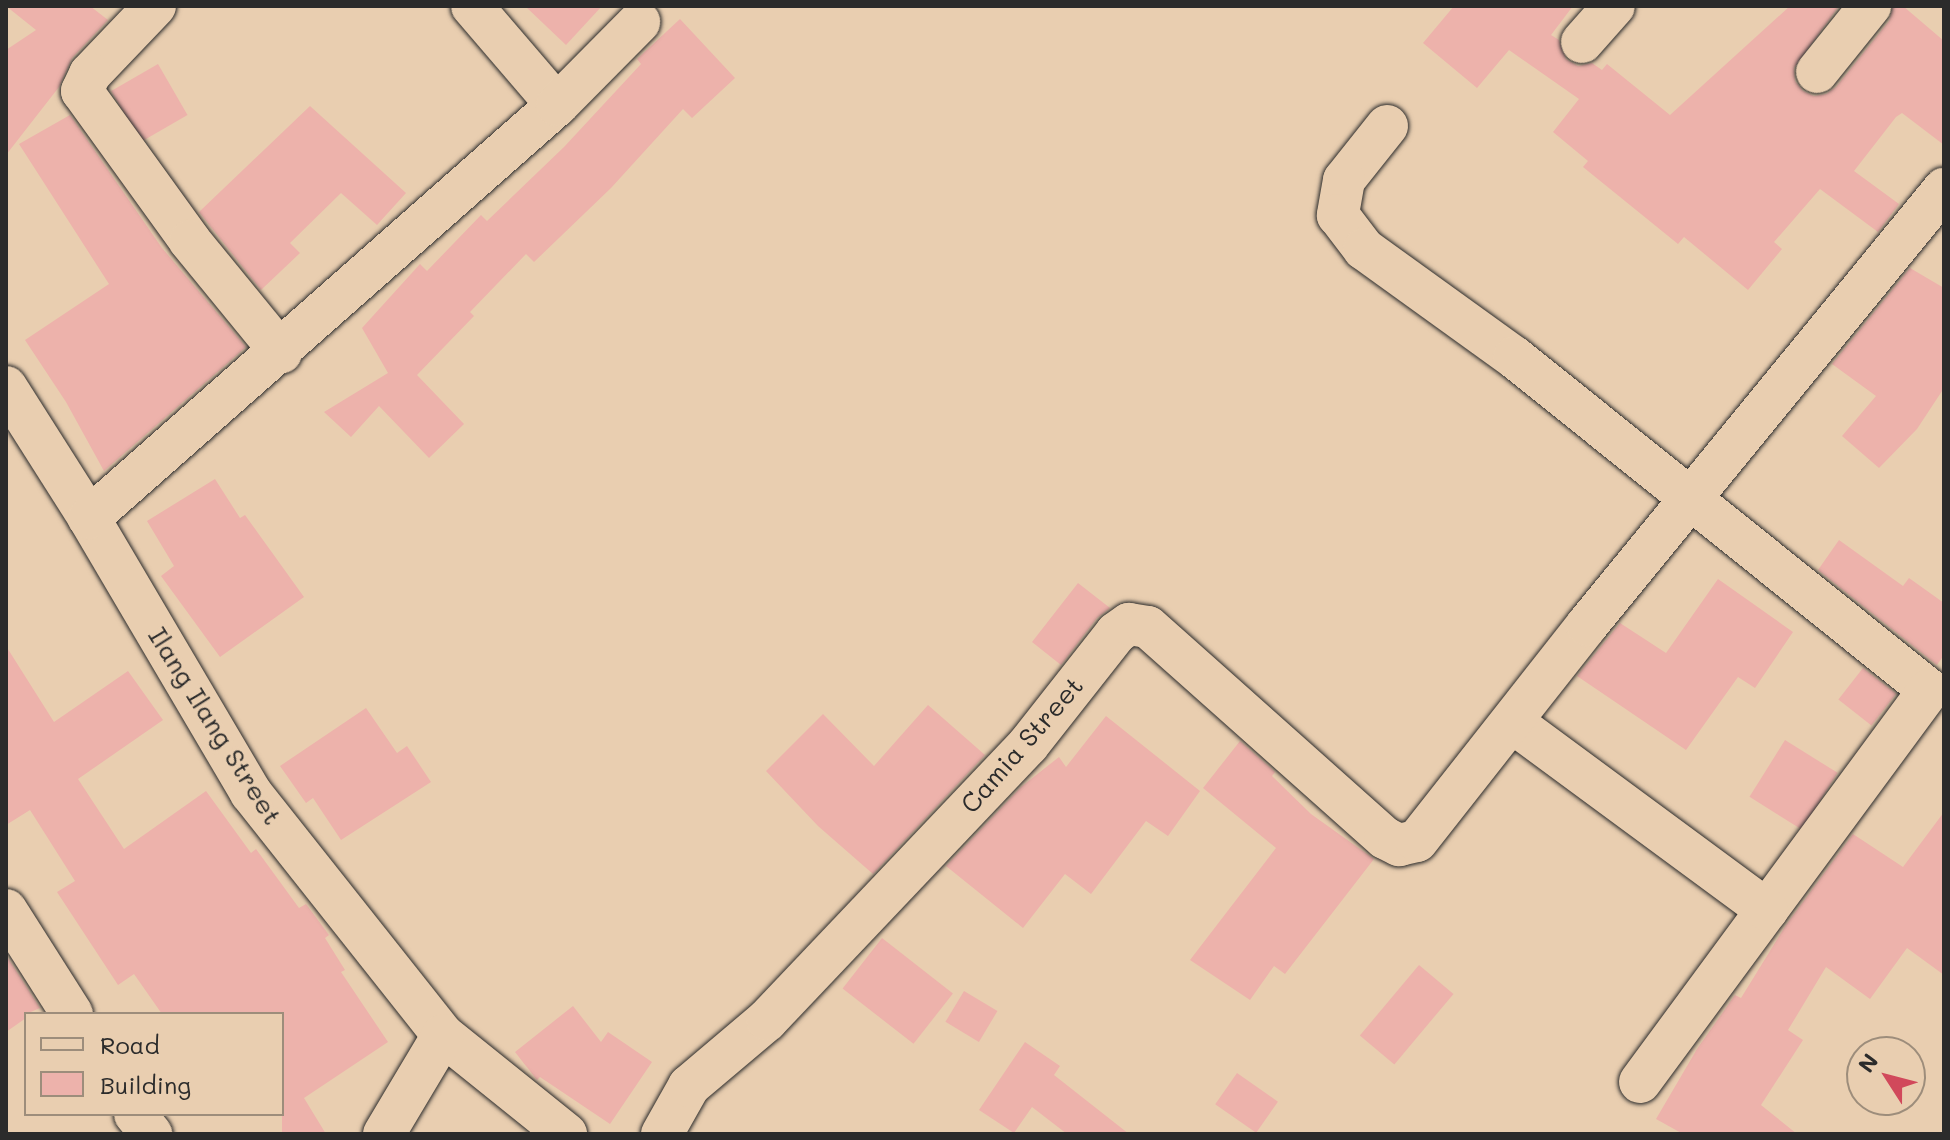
<!DOCTYPE html>
<html>
<head>
<meta charset="utf-8">
<style>
  body { margin:0 }
  #map { position:relative; width:1950px; height:1140px; overflow:hidden; background:#e9ceb0; font-family:Mali,sans-serif }
  div>[style] { position:absolute }
  [style*='--x'] { left:calc(var(--x)*1px); top:calc(var(--y)*1px); width:calc(var(--w)*1px); rotate:calc(var(--a)*1deg) }
  .building>* { inset:0; background:#edb2ab; transform-origin:0 0 }
  .roads { filter:drop-shadow(0 0 2px #2b2b2b) drop-shadow(0 0 2px #2b2b2b) }
  .minor>* { height:42px; margin:-21px; padding:0 21px; transform-origin:21px; border-radius:21px; background:#e9ceb0 }
  span { translate:-50% -50%; white-space:nowrap; text-align:center; line-height:1.15; -webkit-text-stroke:7px #e9ceb0; paint-order:stroke }
  .street-label { font-size:26px; color:#2b2b2b }
  .frame { position:absolute; inset:0; border:8px solid #2b2b2b; pointer-events:none }
  .legend { position:absolute; left:24px; top:1012px; width:260px; height:104px; box-sizing:border-box; background:#e9ceb0; border:2px solid #9d8d7b; margin:0; padding:10px 14px; list-style:none; font-size:24px; color:#2b2b2b }
  .legend li { display:flex; align-items:center; gap:16px; height:40px }
  .legend b { width:40px; border:2px solid #9d8d7b }
  .north { position:absolute; left:1846px; top:1036px; width:80px; height:80px; box-sizing:border-box; background:#e9ceb0; border:2px solid #9d8d7b; border-radius:50%; rotate:306deg; font-size:22px; font-weight:700; line-height:32px; text-align:center; color:#2b2b2b }
  .north::after { content:''; display:block; margin:auto; width:28px; height:36px; background:#d1495b; clip-path:polygon(50% 0,100% 100%,50% 72%,0 100%) }
</style>
</head>
<body>
<div id="map">
  <div class="building">
    <div style="clip-path:polygon(6px 6px,90px 6px,108px 20px,72px 58px,59px 87px,6px 155px,6px 50px,36px 30px)"></div>
    <div style="clip-path:polygon(525px 6px,602px 6px,566px 45px)"></div>
    <div style="clip-path:polygon(1454px 6px,1573px 6px,1551px 35px,1559px 40px,1566px 59px,1578px 66px,1592px 63px,1602px 70px,1607px 64px,1670px 115px,1790px 6px,1839px 6px,1794px 68px,1795px 81px,1803px 91px,1814px 96px,1826px 94px,1836px 87px,1889px 21px,1893px 6px,1903px 6px,1944px 41px,1944px 145px,1902px 113px,1896px 117px,1854px 171px,1899px 204px,1878px 232px,1820px 189px,1774px 242px,1782px 249px,1748px 290px,1684px 237px,1678px 244px,1583px 167px,1588px 161px,1553px 132px,1579px 99px,1509px 50px,1477px 88px,1423px 43px)"></div>
    <div style="clip-path:polygon(680px 19px,735px 78px,692px 118px,683px 109px,611px 188px,534px 262px,526px 254px,470px 312px,474px 316px,417px 375px,464px 424px,429px 458px,379px 406px,351px 437px,324px 412px,388px 373px,362px 328px,420px 264px,427px 271px,481px 215px,487px 221px,564px 147px,641px 64px,637px 59px)"></div>
    <div style="left:158px;top:64px;width:59px;height:54px;rotate:60deg"></div>
    <div style="clip-path:polygon(310px 106px,406px 193px,377px 225px,341px 193px,290px 243px,300px 253px,261px 290px,199px 212px)"></div>
    <div style="clip-path:polygon(70px 115px,162px 248px,246px 347px,104px 471px,66px 402px,25px 340px,109px 284px,19px 144px)"></div>
    <div style="clip-path:polygon(1910px 268px,1944px 288px,1944px 388px,1917px 429px,1879px 468px,1842px 436px,1876px 396px,1832px 364px)"></div>
    <div style="clip-path:polygon(215px 479px,240px 518px,245px 515px,304px 597px,220px 657px,161px 576px,174px 566px,147px 521px)"></div>
    <div style="clip-path:polygon(1839px 540px,1903px 586px,1909px 578px,1944px 603px,1944px 655px,1937px 665px,1818px 570px)"></div>
    <div style="clip-path:polygon(1718px 579px,1793px 632px,1755px 688px,1738px 677px,1686px 750px,1577px 676px,1620px 623px,1666px 653px)"></div>
    <div style="clip-path:polygon(1078px 583px,1110px 608px,1097px 618px,1061px 665px,1032px 642px)"></div>
    <div style="clip-path:polygon(6px 646px,54px 722px,128px 671px,163px 720px,78px 779px,124px 849px,206px 791px,251px 853px,256px 849px,299px 908px,306px 904px,329px 935px,325px 938px,345px 970px,341px 972px,388px 1042px,304px 1098px,326px 1134px,282px 1134px,282px 1014px,162px 1014px,134px 974px,118px 985px,57px 892px,75px 881px,30px 810px,6px 825px)"></div>
    <div style="left:1863px;top:668px;width:42px;height:40px;rotate:38deg"></div>
    <div style="clip-path:polygon(928px 705px,985px 755px,873px 874px,818px 826px,766px 771px,823px 714px,874px 766px)"></div>
    <div style="clip-path:polygon(366px 708px,397px 753px,407px 746px,431px 782px,341px 840px,313px 798px,306px 803px,280px 766px)"></div>
    <div style="clip-path:polygon(1106px 716px,1200px 791px,1168px 836px,1146px 821px,1091px 894px,1065px 874px,1023px 928px,946px 866px,1021px 787px,1059px 757px,1066px 767px)"></div>
    <div style="left:1785px;top:740px;width:62px;height:67px;rotate:32deg"></div>
    <div style="clip-path:polygon(1240px 741px,1275px 772px,1272px 776px,1311px 814px,1374px 859px,1285px 974px,1274px 966px,1250px 1000px,1190px 960px,1276px 848px,1203px 788px)"></div>
    <div style="clip-path:polygon(1944px 812px,1944px 975px,1907px 948px,1870px 999px,1826px 967px,1788px 1030px,1803px 1040px,1761px 1105px,1797px 1134px,1683px 1134px,1656px 1119px,1697px 1049px,1735px 995px,1741px 998px,1786px 925px,1853px 834px,1903px 867px)"></div>
    <div style="left:882px;top:938px;width:90px;height:64px;rotate:38deg"></div>
    <div style="clip-path:polygon(6px 955px,40px 1008px,26px 1014px,26px 1018px,6px 1032px)"></div>
    <div style="left:1419px;top:965px;width:45px;height:92px;rotate:40deg"></div>
    <div style="left:964px;top:991px;width:39px;height:36px;rotate:31deg"></div>
    <div style="clip-path:polygon(573px 1006px,601px 1042px,608px 1032px,652px 1062px,610px 1124px,540px 1077px,537px 1080px,515px 1052px)"></div>
    <div style="clip-path:polygon(1025px 1042px,1060px 1066px,1054px 1075px,1129px 1134px,1067px 1134px,1032px 1107px,1014px 1133px,979px 1110px)"></div>
    <div style="left:1237px;top:1073px;width:50px;height:38px;rotate:35deg"></div>
  </div>
  <div class="roads">
    <div class="minor">
      <div style="--x:155;--y:6;--w:94;--a:133.7"></div>
      <div style="--x:90;--y:74;--w:19;--a:115"></div>
      <div style="--x:82;--y:91;--w:185;--a:54.2"></div>
      <div style="--x:190;--y:241;--w:144;--a:50.7"></div>
      <div style="--x:472;--y:6;--w:130;--a:49.4"></div>
      <div style="--x:1582;--y:42;--w:48;--a:-48.4"></div>
      <div style="--x:1817;--y:72;--w:85;--a:-51.2"></div>
      <div style="--x:1387;--y:126;--w:69;--a:128.5"></div>
      <div style="--x:1344;--y:180;--w:36;--a:100"></div>
      <div style="--x:1338;--y:215;--w:43;--a:52.6"></div>
      <div style="--x:1364;--y:249;--w:185;--a:35.8"></div>
      <div style="--x:1514;--y:357;--w:532;--a:38.74"></div>
      <div style="--x:1929;--y:690;--w:487;--a:126.4"></div>
      <div style="--x:6;--y:387;--w:155;--a:57.6"></div>
      <div style="--x:89;--y:518;--w:319;--a:59.5"></div>
      <div style="--x:251;--y:793;--w:309;--a:51.6"></div>
      <div style="--x:443;--y:1035;--w:158;--a:38.8"></div>
      <div style="--x:89;--y:518;--w:624;--a:-41.43"></div>
      <div style="--x:557;--y:105;--w:117;--a:-45.3"></div>
      <div style="--x:1512;--y:722;--w:317;--a:36.4"></div>
      <div style="--x:6;--y:910;--w:123;--a:57.6"></div>
      <div style="--x:135;--y:1114;--w:26;--a:51"></div>
      <div style="--x:384;--y:1134;--w:115;--a:-59.2"></div>
      <div style="--x:662;--y:1134;--w:55;--a:-60.6"></div>
      <div style="--x:689;--y:1086;--w:102;--a:-40.2"></div>
      <div style="--x:767;--y:1020;--w:379;--a:-46.5"></div>
      <div style="--x:1028;--y:745;--w:142;--a:-51.8"></div>
      <div style="--x:1116;--y:633;--w:16;--a:-35"></div>
      <div style="--x:1129;--y:624;--w:19;--a:9"></div>
      <div style="--x:1148;--y:627;--w:317;--a:41.7"></div>
      <div style="--x:1385;--y:838;--w:16;--a:27"></div>
      <div style="--x:1399;--y:845;--w:18;--a:-13"></div>
      <div style="--x:1417;--y:841;--w:275;--a:-51.8"></div>
      <div style="--x:1587;--y:625;--w:564;--a:-50.69"></div>
    </div>
  </div>
  <div class="street-label">
    <span style="left:215px;top:726px;rotate:58deg">Ilang Ilang Street</span>
    <span style="left:1022px;top:745px;rotate:-49deg">Camia Street</span>
  </div>
  <div class="frame"></div>
  <ul class="legend">
  <li><b style="height:10px;background:#e9ceb0"></b>Road</li>
  <li><b style="height:22px;background:#edb2ab"></b>Building</li>
  </ul>
  <div class="north">N</div>
</div>
</body>
</html>
